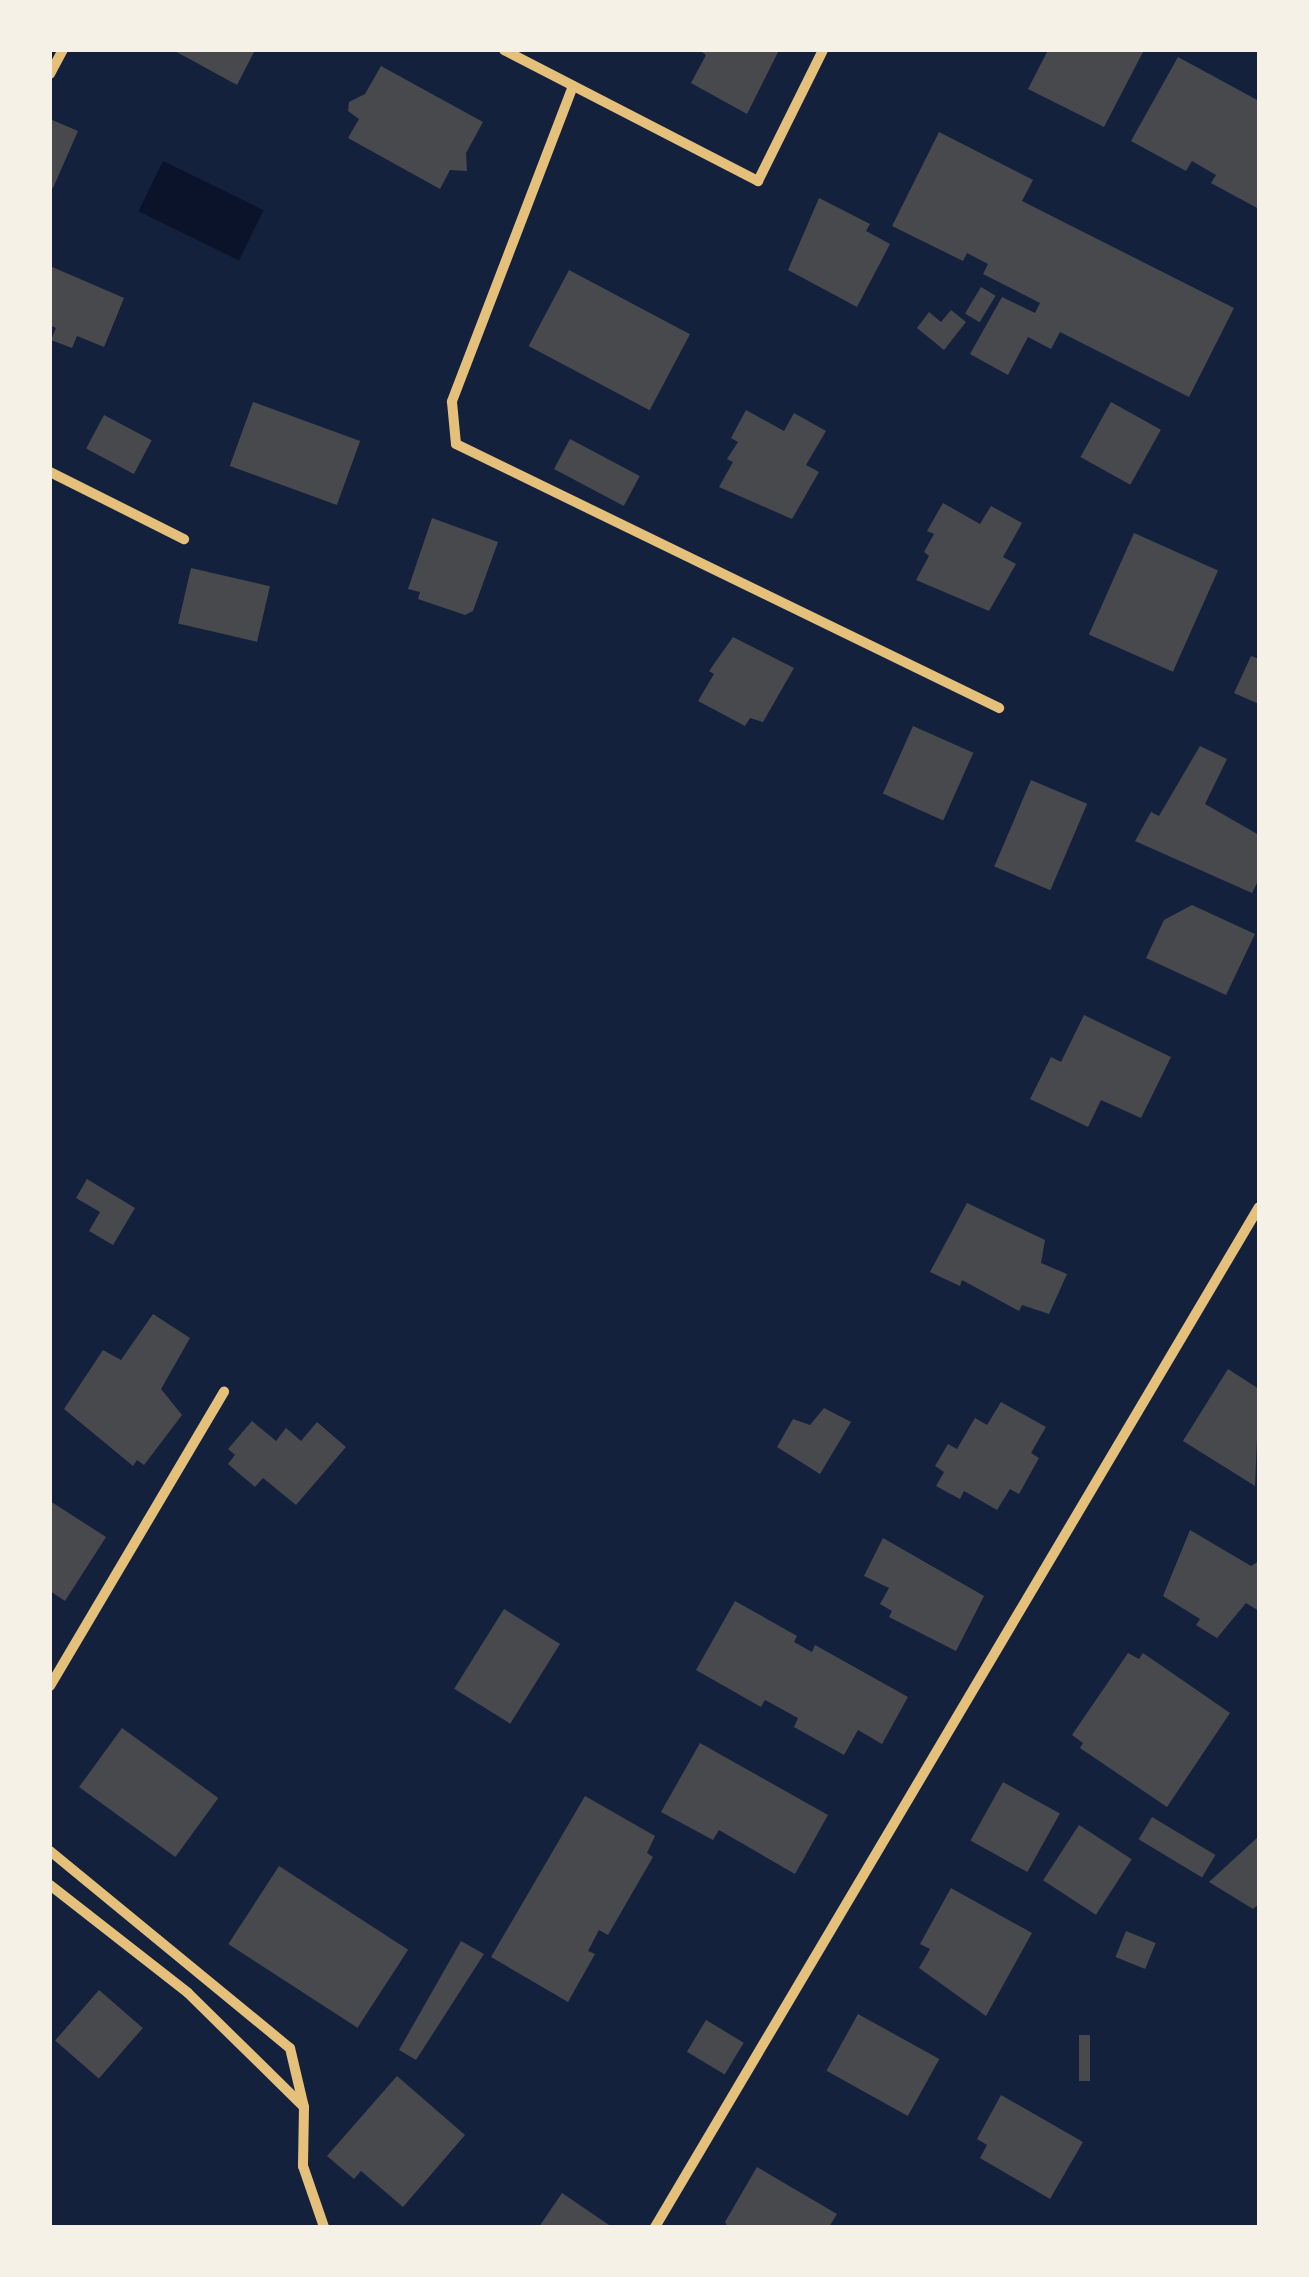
<!DOCTYPE html>
<html>
<head>
<meta charset="utf-8">
<style>
  body { margin:0 }
  #map { position:relative; width:1309px; height:2277px; overflow:hidden; background:#14213d; font-family:"Golos Text",sans-serif }
  div>[style] { position:absolute }
  [style*='--x'] { left:calc(var(--x)*1px); top:calc(var(--y)*1px); width:calc(var(--w)*1px); rotate:calc(var(--a)*1deg) }
  .water>* { inset:0; background:#0b132b; transform-origin:0 0 }
  .building>* { inset:0; background:#48494c; transform-origin:0 0 }
  .minor>* { height:10px; margin:-5px; padding:0 5px; transform-origin:5px; border-radius:5px; background:#e5c07b }
  span { translate:-50% -50%; white-space:nowrap; text-align:center; line-height:1.15; -webkit-text-stroke:9px #f6f1e7; paint-order:stroke }
  .frame { position:absolute; inset:0; border:52px solid #f6f1e7; pointer-events:none }
</style>
</head>
<body>
<div id="map">
  <div class="water">
    <div style="left:163px;top:161px;width:112px;height:56px;rotate:26deg"></div>
  </div>
  <div class="building">
    <div style="clip-path:polygon(173px 50px,255px 50px,237px 85px)"></div>
    <div style="clip-path:polygon(699px 50px,779px 50px,747px 114px,691px 83px,706px 55px)"></div>
    <div style="clip-path:polygon(1048px 50px,1144px 50px,1104px 127px,1028px 89px)"></div>
    <div style="clip-path:polygon(1178px 57px,1259px 101px,1259px 209px,1211px 183px,1216px 175px,1192px 161px,1186px 171px,1131px 141px)"></div>
    <div style="clip-path:polygon(381px 66px,483px 122px,466px 153px,467px 171px,450px 170px,440px 189px,348px 138px,359px 119px,348px 111px,349px 102px,365px 94px)"></div>
    <div style="clip-path:polygon(50px 119px,78px 131px,53px 188px,50px 187px)"></div>
    <div style="clip-path:polygon(939px 132px,1033px 180px,1022px 201px,1234px 308px,1189px 397px,1060px 332px,1051px 349px,1028px 337px,1008px 375px,970px 354px,1002px 297px,1035px 313px,1040px 303px,983px 274px,988px 264px,967px 253px,963px 261px,892px 226px)"></div>
    <div style="clip-path:polygon(819px 198px,870px 224px,866px 231px,890px 244px,857px 307px,788px 270px)"></div>
    <div style="clip-path:polygon(50px 266px,124px 298px,104px 347px,77px 336px,72px 348px,51px 340px,56px 328px,50px 325px)"></div>
    <div style="left:569px;top:270px;width:137px;height:86px;rotate:28deg"></div>
    <div style="left:981px;top:287px;width:17px;height:31px;rotate:31deg"></div>
    <div style="clip-path:polygon(951px 310px,966px 322px,944px 350px,917px 328px,929px 312px,941px 322px)"></div>
    <div style="left:253px;top:402px;width:114px;height:68px;rotate:20deg"></div>
    <div style="left:1111px;top:402px;width:57px;height:63px;rotate:29deg"></div>
    <div style="clip-path:polygon(746px 410px,784px 431px,794px 413px,826px 431px,806px 465px,819px 472px,792px 519px,719px 487px,733px 462px,727px 459px,738px 442px,731px 438px)"></div>
    <div style="left:104px;top:415px;width:54px;height:38px;rotate:28deg"></div>
    <div style="left:570px;top:439px;width:79px;height:34px;rotate:28deg"></div>
    <div style="clip-path:polygon(943px 503px,980px 524px,991px 506px,1022px 523px,1003px 557px,1016px 564px,989px 611px,916px 580px,929px 556px,924px 552px,934px 534px,927px 531px)"></div>
    <div style="clip-path:polygon(432px 518px,498px 542px,473px 611px,465px 615px,418px 599px,420px 592px,408px 589px)"></div>
    <div style="left:1134px;top:533px;width:92px;height:111px;rotate:24deg"></div>
    <div style="left:191px;top:568px;width:81px;height:57px;rotate:13deg"></div>
    <div style="clip-path:polygon(733px 637px,794px 668px,763px 722px,750px 718px,745px 726px,698px 701px,714px 674px,709px 671px)"></div>
    <div style="clip-path:polygon(1251px 656px,1259px 659px,1259px 704px,1234px 693px)"></div>
    <div style="left:913px;top:726px;width:66px;height:74px;rotate:24deg"></div>
    <div style="clip-path:polygon(1200px 746px,1227px 759px,1205px 804px,1259px 835px,1259px 879px,1252px 893px,1135px 841px,1151px 812px,1159px 816px)"></div>
    <div style="left:1031px;top:780px;width:61px;height:94px;rotate:23deg"></div>
    <div style="clip-path:polygon(1192px 905px,1255px 934px,1226px 995px,1146px 958px,1164px 920px)"></div>
    <div style="clip-path:polygon(1084px 1015px,1171px 1057px,1141px 1118px,1101px 1100px,1088px 1127px,1030px 1099px,1051px 1057px,1061px 1062px)"></div>
    <div style="clip-path:polygon(87px 1179px,135px 1208px,113px 1245px,89px 1231px,100px 1212px,76px 1198px)"></div>
    <div style="clip-path:polygon(967px 1203px,1045px 1240px,1041px 1263px,1067px 1274px,1049px 1314px,1022px 1305px,1019px 1311px,962px 1280px,960px 1286px,930px 1272px)"></div>
    <div style="clip-path:polygon(153px 1314px,190px 1338px,161px 1389px,182px 1415px,144px 1465px,137px 1460px,133px 1466px,64px 1409px,103px 1350px,121px 1360px)"></div>
    <div style="clip-path:polygon(1228px 1369px,1259px 1389px,1255px 1486px,1183px 1441px)"></div>
    <div style="clip-path:polygon(1001px 1402px,1046px 1427px,1031px 1453px,1039px 1458px,1019px 1494px,1010px 1489px,997px 1510px,964px 1491px,960px 1499px,936px 1486px,944px 1472px,935px 1466px,948px 1444px,957px 1449px,975px 1418px,987px 1425px)"></div>
    <div style="clip-path:polygon(824px 1408px,851px 1422px,820px 1474px,777px 1447px,793px 1419px,810px 1425px)"></div>
    <div style="clip-path:polygon(252px 1421px,276px 1441px,286px 1428px,301px 1441px,317px 1422px,346px 1447px,296px 1505px,263px 1478px,255px 1487px,228px 1464px,235px 1455px,228px 1449px)"></div>
    <div style="clip-path:polygon(50px 1501px,106px 1537px,65px 1601px,50px 1591px)"></div>
    <div style="clip-path:polygon(1190px 1530px,1251px 1566px,1259px 1561px,1259px 1611px,1246px 1603px,1217px 1638px,1196px 1625px,1200px 1619px,1163px 1596px)"></div>
    <div style="clip-path:polygon(883px 1538px,984px 1596px,956px 1651px,889px 1617px,892px 1611px,880px 1604px,889px 1588px,864px 1576px)"></div>
    <div style="clip-path:polygon(735px 1601px,797px 1636px,794px 1642px,812px 1652px,815px 1645px,908px 1697px,882px 1744px,858px 1730px,844px 1755px,794px 1727px,798px 1718px,765px 1700px,761px 1707px,696px 1670px)"></div>
    <div style="left:504px;top:1609px;width:66px;height:94px;rotate:32deg"></div>
    <div style="clip-path:polygon(1128px 1653px,1139px 1659px,1143px 1653px,1230px 1713px,1167px 1807px,1080px 1748px,1083px 1743px,1072px 1735px)"></div>
    <div style="left:122px;top:1728px;width:119px;height:73px;rotate:36deg"></div>
    <div style="clip-path:polygon(700px 1743px,828px 1815px,795px 1874px,719px 1830px,713px 1840px,661px 1812px)"></div>
    <div style="left:1003px;top:1782px;width:65px;height:67px;rotate:29deg"></div>
    <div style="clip-path:polygon(585px 1796px,655px 1836px,647px 1853px,653px 1857px,608px 1935px,599px 1930px,588px 1951px,595px 1954px,568px 2002px,491px 1957px)"></div>
    <div style="left:1152px;top:1817px;width:74px;height:26px;rotate:31deg"></div>
    <div style="left:1079px;top:1825px;width:63px;height:66px;rotate:33deg"></div>
    <div style="clip-path:polygon(1259px 1836px,1259px 1904px,1253px 1909px,1209px 1882px)"></div>
    <div style="left:279px;top:1866px;width:154px;height:93px;rotate:33deg"></div>
    <div style="clip-path:polygon(951px 1888px,1032px 1933px,986px 2016px,919px 1968px,930px 1949px,920px 1944px)"></div>
    <div style="left:1126px;top:1931px;width:32px;height:28px;rotate:22deg"></div>
    <div style="clip-path:polygon(461px 1941px,484px 1954px,416px 2060px,399px 2050px)"></div>
    <div style="left:99px;top:1990px;width:58px;height:67px;rotate:41deg"></div>
    <div style="left:858px;top:2014px;width:93px;height:65px;rotate:29deg"></div>
    <div style="left:706px;top:2020px;width:44px;height:37px;rotate:31deg"></div>
    <div style="left:1079px;top:2035px;width:11px;height:46px"></div>
    <div style="clip-path:polygon(397px 2076px,465px 2135px,403px 2207px,361px 2171px,354px 2179px,327px 2156px)"></div>
    <div style="clip-path:polygon(1001px 2095px,1083px 2142px,1050px 2199px,980px 2158px,987px 2145px,977px 2139px)"></div>
    <div style="clip-path:polygon(757px 2167px,837px 2214px,829px 2227px,728px 2227px,725px 2222px)"></div>
    <div style="clip-path:polygon(562px 2193px,612px 2227px,539px 2227px)"></div>
  </div>
  <div class="minor">
    <div style="--x:504;--y:50;--w:286;--a:27.3"></div>
    <div style="--x:758;--y:181;--w:146;--a:-63.6"></div>
    <div style="--x:50;--y:74;--w:27;--a:-62"></div>
    <div style="--x:573;--y:86;--w:338;--a:111"></div>
    <div style="--x:452;--y:402;--w:42;--a:84.6"></div>
    <div style="--x:456;--y:444;--w:604;--a:25.93"></div>
    <div style="--x:50;--y:472;--w:150;--a:26.6"></div>
    <div style="--x:50;--y:1686;--w:342;--a:-59.4"></div>
    <div style="--x:50;--y:1851;--w:310;--a:39.4"></div>
    <div style="--x:290;--y:2048;--w:61;--a:76.7"></div>
    <div style="--x:304;--y:2107;--w:59;--a:91"></div>
    <div style="--x:303;--y:2166;--w:65;--a:71"></div>
    <div style="--x:50;--y:1885;--w:175;--a:38"></div>
    <div style="--x:188;--y:1993;--w:161;--a:44.5"></div>
    <div style="--x:655;--y:2227;--w:1185;--a:-59.37"></div>
  </div>
  <div class="frame"></div>
</div>
</body>
</html>
